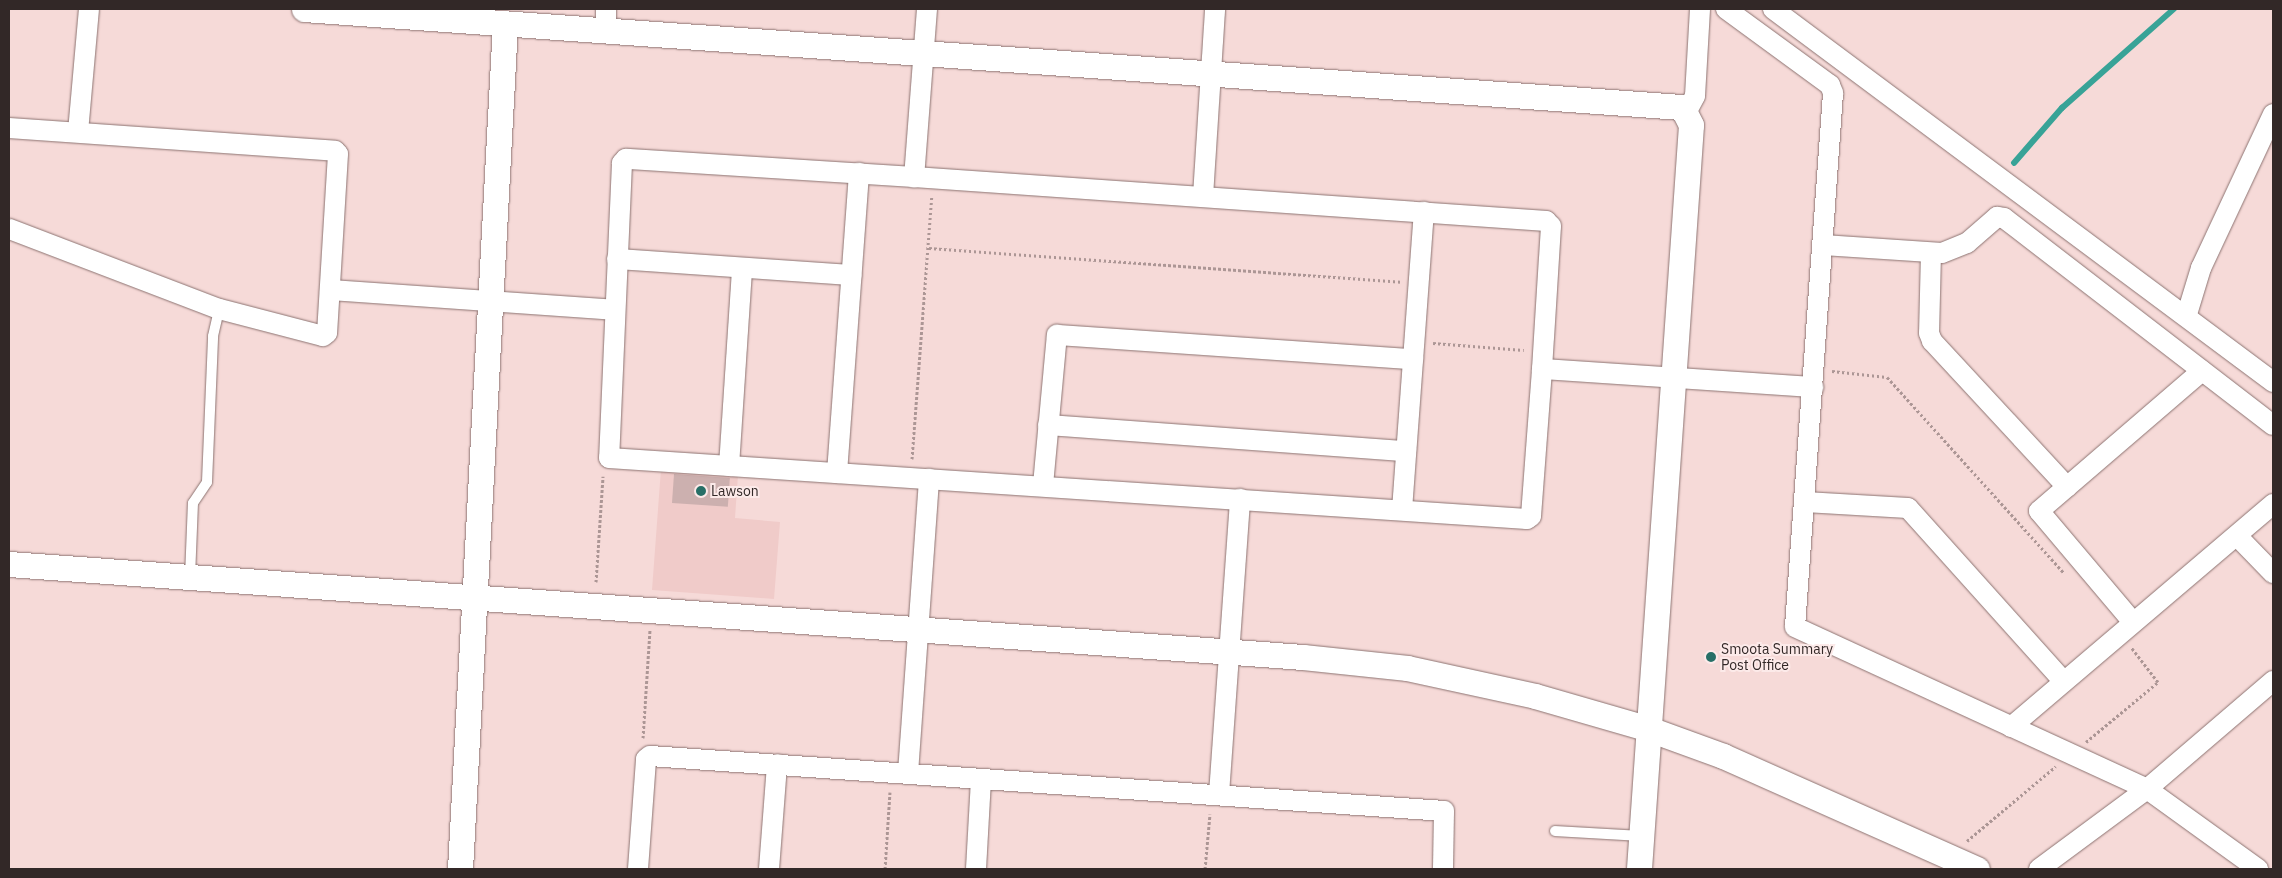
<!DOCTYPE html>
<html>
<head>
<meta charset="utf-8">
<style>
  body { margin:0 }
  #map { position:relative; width:2282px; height:878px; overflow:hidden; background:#f6dad8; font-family:"IBM Plex Sans",sans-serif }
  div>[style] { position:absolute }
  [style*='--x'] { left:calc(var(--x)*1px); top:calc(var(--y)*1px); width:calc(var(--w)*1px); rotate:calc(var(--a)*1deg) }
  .built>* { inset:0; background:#f0cbc9 }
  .stream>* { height:5.5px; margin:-2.75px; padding:0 2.75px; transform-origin:2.75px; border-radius:2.75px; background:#38a397 }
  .building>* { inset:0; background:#ccb0af; transform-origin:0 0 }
  .path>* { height:3px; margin-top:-1.5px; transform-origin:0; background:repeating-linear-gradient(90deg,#ac9695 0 2.5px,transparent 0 5px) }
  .roads { filter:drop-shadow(0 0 1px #8c7371) drop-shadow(0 0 1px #8c7371) }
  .service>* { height:10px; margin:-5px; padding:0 5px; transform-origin:5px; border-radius:5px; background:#fff }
  .minor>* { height:20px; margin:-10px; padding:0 10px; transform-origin:10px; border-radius:10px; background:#fff }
  .tertiary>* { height:25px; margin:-12.5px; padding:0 12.5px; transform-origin:12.5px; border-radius:12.5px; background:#fff }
  .dots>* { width:14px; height:14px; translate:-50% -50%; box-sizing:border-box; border:2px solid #fceae9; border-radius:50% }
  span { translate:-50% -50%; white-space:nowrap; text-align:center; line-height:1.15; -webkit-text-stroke:4px #fceae9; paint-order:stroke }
  .poi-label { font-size:14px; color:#322827 }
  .left { translate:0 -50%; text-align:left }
  .frame { position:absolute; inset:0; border:10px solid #322827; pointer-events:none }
</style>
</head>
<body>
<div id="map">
  <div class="built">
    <div style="clip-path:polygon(661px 469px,738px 475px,735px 518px,780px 522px,774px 599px,652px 590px)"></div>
  </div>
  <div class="stream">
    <div style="--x:2014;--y:163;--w:73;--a:-48.9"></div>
    <div style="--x:2062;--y:108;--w:149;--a:-41.5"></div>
  </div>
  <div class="building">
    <div style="left:674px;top:474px;width:56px;height:29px;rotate:4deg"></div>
  </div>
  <div class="path">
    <div style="--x:929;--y:248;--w:473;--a:4.1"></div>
    <div style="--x:1433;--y:343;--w:91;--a:4.4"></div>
    <div style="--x:1832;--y:371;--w:55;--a:6.2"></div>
    <div style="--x:1887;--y:377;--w:263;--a:47.9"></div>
    <div style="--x:912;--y:459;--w:264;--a:-85.7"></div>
    <div style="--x:596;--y:582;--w:106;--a:-86.2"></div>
    <div style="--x:643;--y:738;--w:108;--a:-86.3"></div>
    <div style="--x:2086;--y:742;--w:94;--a:-39.8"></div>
    <div style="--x:2158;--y:682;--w:44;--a:-127.6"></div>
    <div style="--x:1967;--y:841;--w:116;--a:-40.1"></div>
    <div style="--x:885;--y:869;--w:77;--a:-86.3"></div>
    <div style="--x:1205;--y:869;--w:55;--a:-84.8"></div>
  </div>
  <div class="roads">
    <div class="service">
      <div style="--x:190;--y:577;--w:74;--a:-87.7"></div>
      <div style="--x:193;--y:503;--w:25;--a:-56"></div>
      <div style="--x:207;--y:482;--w:146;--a:-87.6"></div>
      <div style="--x:213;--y:336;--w:28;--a:-77"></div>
      <div style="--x:1555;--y:831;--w:86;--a:3.3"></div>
    </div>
    <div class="minor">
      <div style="--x:927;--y:9;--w:169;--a:94.4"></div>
      <div style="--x:914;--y:177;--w:289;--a:-176.4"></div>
      <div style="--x:626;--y:159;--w:6;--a:135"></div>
      <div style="--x:622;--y:163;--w:295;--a:92.5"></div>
      <div style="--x:609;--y:458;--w:920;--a:3.8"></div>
      <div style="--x:1527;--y:519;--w:5;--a:-37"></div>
      <div style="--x:1531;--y:516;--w:147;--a:-85.7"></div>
      <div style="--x:1542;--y:369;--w:272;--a:3.8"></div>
      <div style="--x:1726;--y:9;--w:129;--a:36.2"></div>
      <div style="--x:1830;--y:85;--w:9;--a:69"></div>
      <div style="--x:1833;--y:93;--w:535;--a:94.07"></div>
      <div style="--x:1795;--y:627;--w:387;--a:24.7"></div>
      <div style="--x:2147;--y:789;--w:137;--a:35.8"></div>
      <div style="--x:1773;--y:9;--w:624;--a:36.72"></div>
      <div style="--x:606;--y:31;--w:22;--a:-90"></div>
      <div style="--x:1687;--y:111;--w:17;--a:-62"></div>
      <div style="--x:1695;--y:96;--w:87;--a:-86.7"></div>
      <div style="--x:9;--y:128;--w:327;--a:4"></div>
      <div style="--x:335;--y:151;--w:4;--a:45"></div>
      <div style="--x:338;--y:154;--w:179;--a:93.5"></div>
      <div style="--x:327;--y:333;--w:5;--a:143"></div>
      <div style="--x:323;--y:336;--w:107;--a:-165.4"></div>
      <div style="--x:219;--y:309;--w:225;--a:-159.1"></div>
      <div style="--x:78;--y:132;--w:123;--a:-84.9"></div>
      <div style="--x:914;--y:177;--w:634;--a:3.98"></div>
      <div style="--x:1546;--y:221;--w:7;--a:45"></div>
      <div style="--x:1551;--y:226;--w:143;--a:93.6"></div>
      <div style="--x:1203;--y:196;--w:187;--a:-86.3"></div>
      <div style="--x:1823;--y:245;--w:119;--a:3.8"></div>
      <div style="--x:1942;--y:253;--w:27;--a:-22"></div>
      <div style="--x:1967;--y:243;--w:40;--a:-41"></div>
      <div style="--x:1997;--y:217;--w:7;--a:8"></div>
      <div style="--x:2004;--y:218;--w:339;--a:37.6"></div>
      <div style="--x:1931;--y:253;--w:80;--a:91.4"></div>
      <div style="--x:1929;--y:333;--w:9;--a:69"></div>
      <div style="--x:1932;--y:341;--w:199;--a:47.2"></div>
      <div style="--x:617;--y:259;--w:235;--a:3.9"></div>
      <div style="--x:330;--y:290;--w:285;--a:4"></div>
      <div style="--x:2187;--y:314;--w:48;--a:-73.1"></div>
      <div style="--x:2201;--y:268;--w:170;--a:-64.9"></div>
      <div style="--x:1048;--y:425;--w:359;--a:4.2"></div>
      <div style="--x:729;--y:466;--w:198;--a:-86.2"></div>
      <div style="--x:837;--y:473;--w:301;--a:-85.8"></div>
      <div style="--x:1043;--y:485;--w:151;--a:-84.7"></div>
      <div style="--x:1057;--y:335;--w:357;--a:3.9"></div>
      <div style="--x:1805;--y:502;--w:103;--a:3.3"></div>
      <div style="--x:1908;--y:508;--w:232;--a:48.1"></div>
      <div style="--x:1402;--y:510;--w:299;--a:-85.8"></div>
      <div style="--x:2237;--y:536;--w:52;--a:45.8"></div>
      <div style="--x:2132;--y:621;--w:144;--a:-130.2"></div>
      <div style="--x:2039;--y:511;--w:215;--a:-40.7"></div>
      <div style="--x:2011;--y:727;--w:344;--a:-40.4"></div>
      <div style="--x:908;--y:773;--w:295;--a:-85.9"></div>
      <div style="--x:1219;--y:794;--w:296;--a:-85.9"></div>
      <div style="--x:638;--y:869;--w:110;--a:-85.8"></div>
      <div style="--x:646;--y:759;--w:5;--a:-37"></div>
      <div style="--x:650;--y:756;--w:796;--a:3.96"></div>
      <div style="--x:1444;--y:811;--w:58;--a:91"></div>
      <div style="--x:769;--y:869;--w:105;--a:-85.6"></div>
      <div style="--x:976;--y:869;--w:90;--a:-86.8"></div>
      <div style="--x:2039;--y:869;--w:134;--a:-36.5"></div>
      <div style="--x:2147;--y:789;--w:166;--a:-40.6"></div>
    </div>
    <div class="tertiary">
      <div style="--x:304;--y:9;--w:1381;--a:4.07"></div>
      <div style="--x:1682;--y:107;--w:20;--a:63"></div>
      <div style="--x:1691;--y:125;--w:746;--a:94"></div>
      <div style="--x:9;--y:564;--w:1297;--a:4.11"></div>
      <div style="--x:1303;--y:657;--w:105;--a:6"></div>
      <div style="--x:1407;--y:668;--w:131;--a:12.3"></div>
      <div style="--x:1535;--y:696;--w:119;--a:16.1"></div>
      <div style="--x:1649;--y:729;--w:79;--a:20"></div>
      <div style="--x:1723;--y:756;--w:278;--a:24"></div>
      <div style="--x:460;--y:869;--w:846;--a:-86.95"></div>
    </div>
  </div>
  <div class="dots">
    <div style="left:701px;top:491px;background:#276f67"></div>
    <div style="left:1711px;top:657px;background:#276f67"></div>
  </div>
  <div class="poi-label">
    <span class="left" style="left:711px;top:491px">Lawson</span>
    <span class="left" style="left:1721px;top:657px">Smoota Summary<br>Post Office</span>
  </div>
  <div class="frame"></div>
</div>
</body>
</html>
